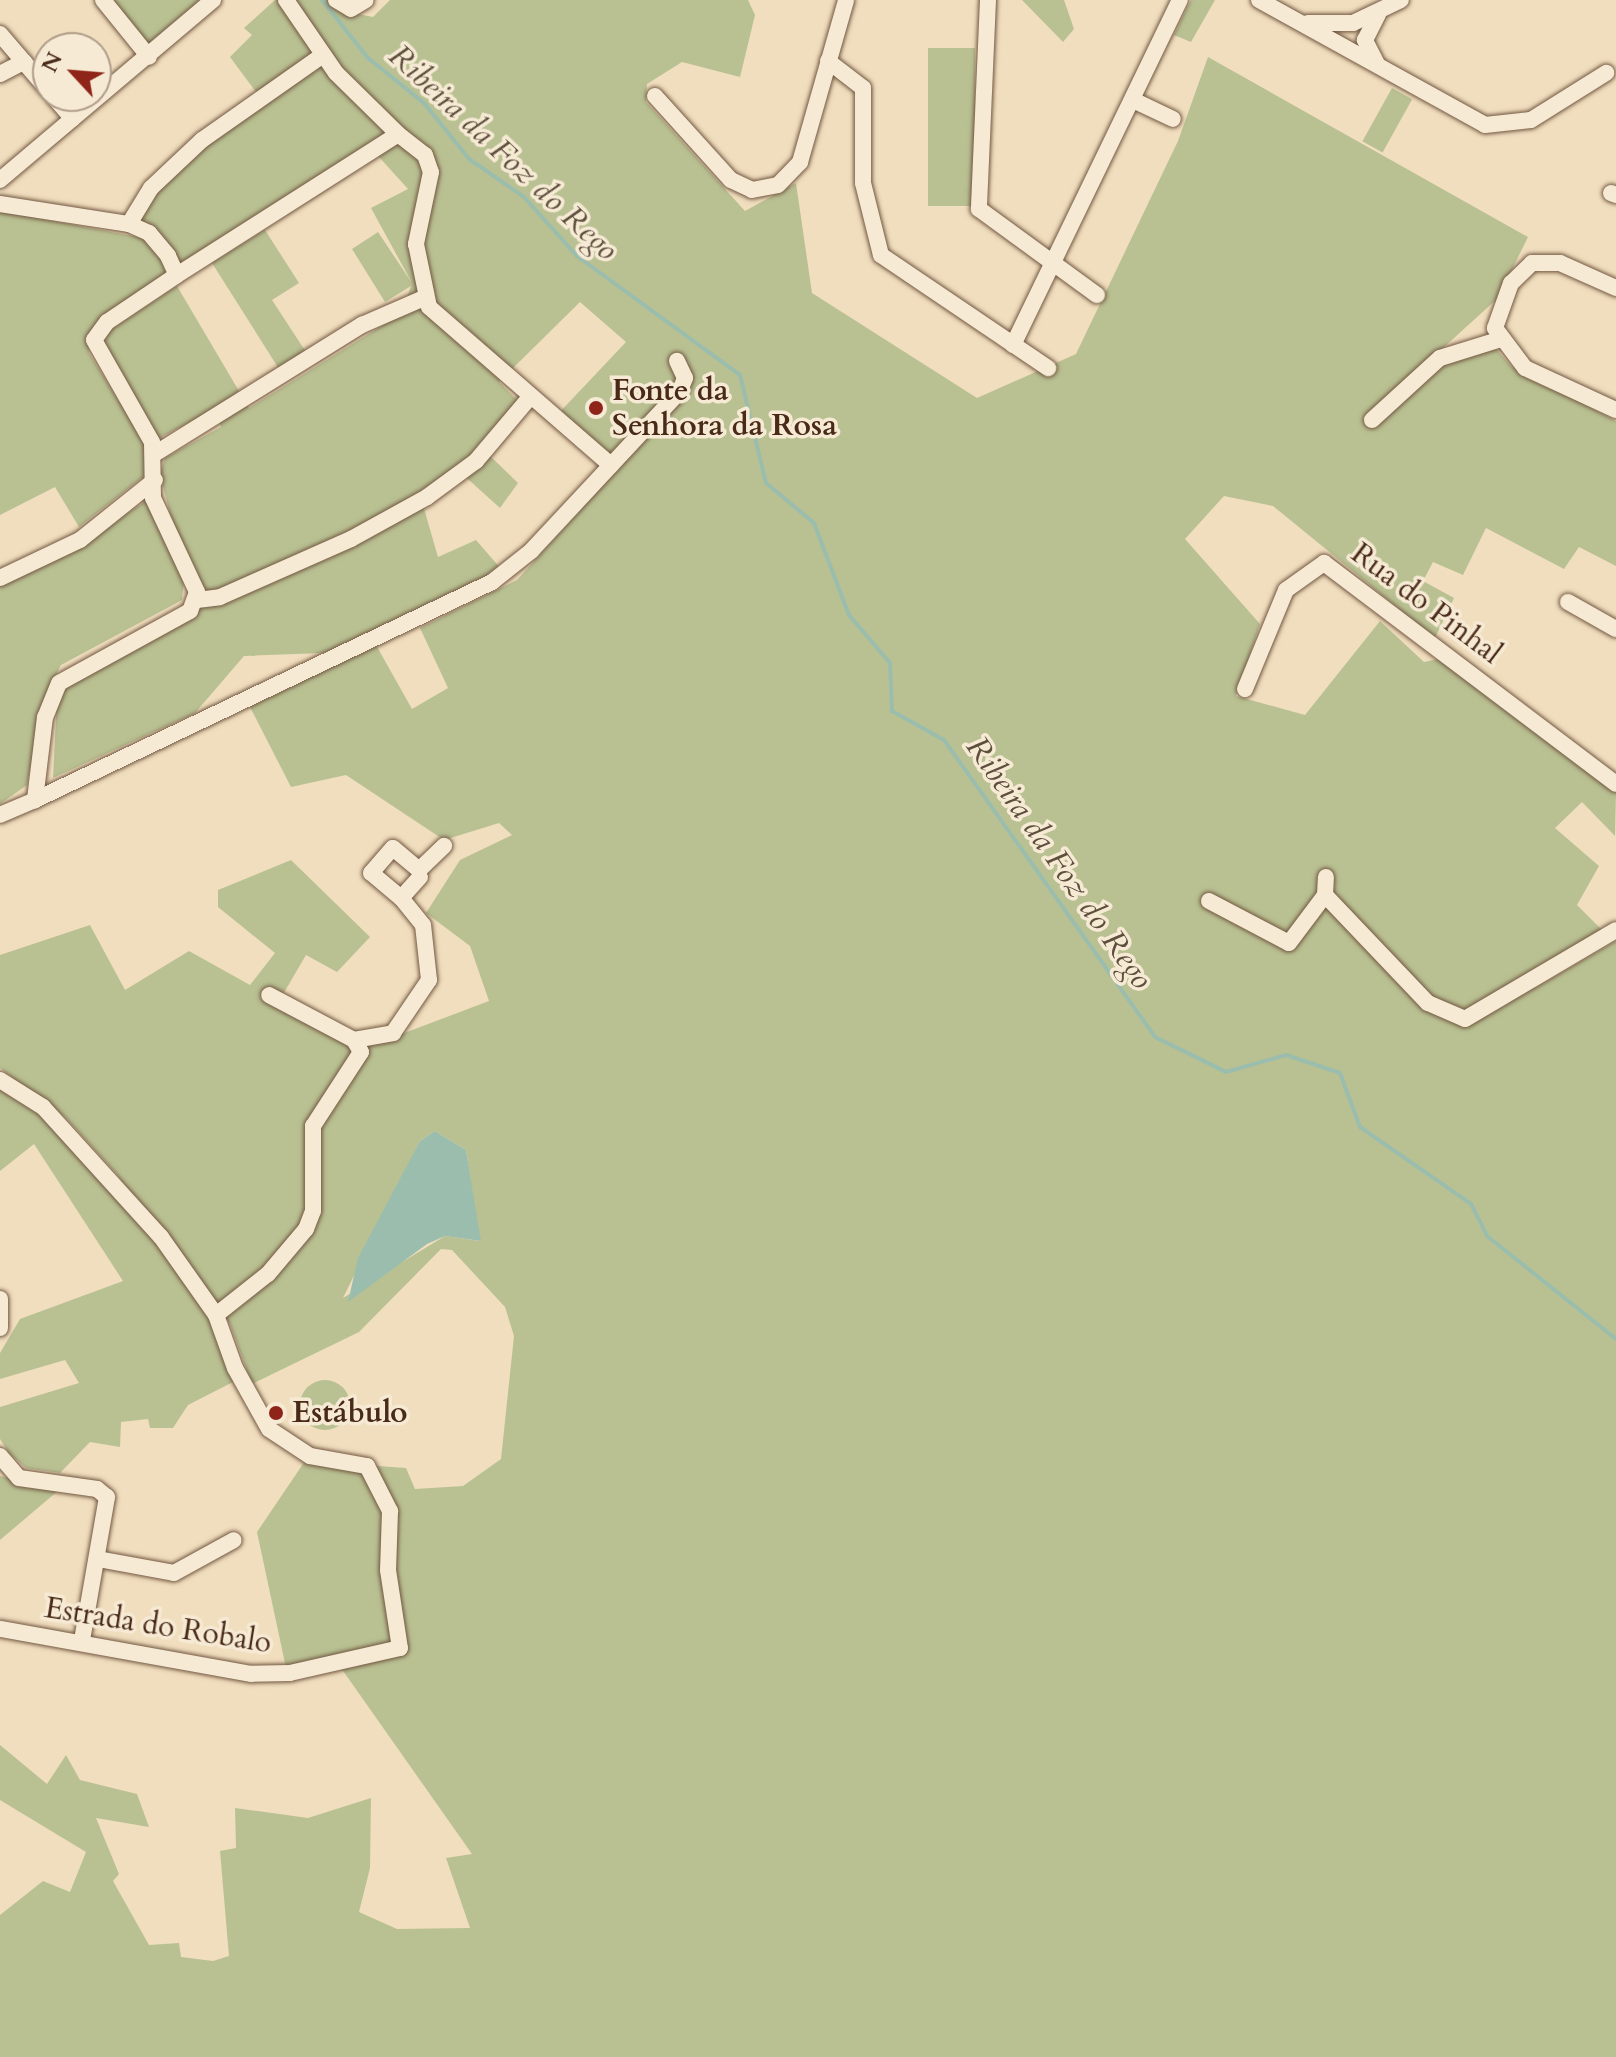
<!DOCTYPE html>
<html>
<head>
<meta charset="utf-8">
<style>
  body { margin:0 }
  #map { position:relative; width:1616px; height:2057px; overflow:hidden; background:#f1debe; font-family:Cardo,serif }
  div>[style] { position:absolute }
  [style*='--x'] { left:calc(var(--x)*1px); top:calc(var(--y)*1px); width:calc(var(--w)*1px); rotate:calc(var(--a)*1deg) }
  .green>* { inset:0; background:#b9c192; transform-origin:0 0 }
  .round { border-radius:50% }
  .water>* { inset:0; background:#9bbdad }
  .stream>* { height:4px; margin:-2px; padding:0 2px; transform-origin:2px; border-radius:2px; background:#9bbdad }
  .roads { filter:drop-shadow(0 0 2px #725741) drop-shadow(0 0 2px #725741) }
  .street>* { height:16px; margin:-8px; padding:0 8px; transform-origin:8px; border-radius:8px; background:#f6ead5 }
  .dots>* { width:22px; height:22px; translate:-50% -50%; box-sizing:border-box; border:4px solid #f6ead5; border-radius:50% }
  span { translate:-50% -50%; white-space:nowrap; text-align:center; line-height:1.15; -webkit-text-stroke:7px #f6ead5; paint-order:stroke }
  .poi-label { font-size:30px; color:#482a17; font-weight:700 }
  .left { translate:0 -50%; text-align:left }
  .street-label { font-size:30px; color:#482a17 }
  .water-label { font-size:32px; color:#5d4f3c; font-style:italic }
  .north { position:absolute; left:32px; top:32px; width:80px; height:80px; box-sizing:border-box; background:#f6ead5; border:2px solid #b09d89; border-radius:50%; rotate:296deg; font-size:22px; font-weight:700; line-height:32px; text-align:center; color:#482a17 }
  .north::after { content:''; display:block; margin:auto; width:28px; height:36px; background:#8f2418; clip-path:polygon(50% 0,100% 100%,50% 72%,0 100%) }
</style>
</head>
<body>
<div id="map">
  <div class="green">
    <div style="clip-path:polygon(108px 0,210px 0,151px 51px)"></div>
    <div style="clip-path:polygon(evenodd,275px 0,338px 0,348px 12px,373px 17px,390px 0,748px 0,755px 15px,740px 77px,682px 62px,647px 84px,646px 102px,745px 211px,796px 183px,812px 293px,977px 398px,1076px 354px,1178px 141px,1208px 57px,1528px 237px,1498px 298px,1364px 420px,1373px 428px,1447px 358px,1496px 349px,1512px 367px,1616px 421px,1616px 566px,1579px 547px,1564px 569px,1486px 528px,1463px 575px,1433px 562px,1423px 581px,1454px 598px,1435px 638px,1273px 506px,1224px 496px,1185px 539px,1260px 624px,1236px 696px,1305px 715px,1380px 621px,1424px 662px,1439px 659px,1616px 792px,1615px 836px,1582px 802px,1555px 828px,1599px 866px,1577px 905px,1602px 930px,1528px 975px,1535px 988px,1616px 941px,1616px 2057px,0 2057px,0 1915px,43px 1881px,70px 1892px,86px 1852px,0 1800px,0 1745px,47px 1784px,66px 1755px,80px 1780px,137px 1794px,149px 1827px,96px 1818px,119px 1874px,113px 1881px,149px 1945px,179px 1943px,181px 1957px,213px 1961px,229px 1956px,220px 1851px,236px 1848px,235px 1808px,308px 1818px,371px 1798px,370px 1868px,359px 1912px,397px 1929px,470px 1928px,446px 1858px,472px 1854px,341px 1668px,286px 1668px,257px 1532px,305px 1461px,406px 1468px,415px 1489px,463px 1486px,501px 1459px,514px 1336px,505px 1307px,452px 1250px,441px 1249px,359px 1332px,252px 1384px,230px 1324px,116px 1173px,65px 1117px,0 1068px,0 955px,90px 925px,125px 990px,189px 951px,250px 985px,275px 953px,218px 907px,218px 890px,291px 860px,370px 937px,337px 972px,306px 955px,282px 996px,370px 1046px,489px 1001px,470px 946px,426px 913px,460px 860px,512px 835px,499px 823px,444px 840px,346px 775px,291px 787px,250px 707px,376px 645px,412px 709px,448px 688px,420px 628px,517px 580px,620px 467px,557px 415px,626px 342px,580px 302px,499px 382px,520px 403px,481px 447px,518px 483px,500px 508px,460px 472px,421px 498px,438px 557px,476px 540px,502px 570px,472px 591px,323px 653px,244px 656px,195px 713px,53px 778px,57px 699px,84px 670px,193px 604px,160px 474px,165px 458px,221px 427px,215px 409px,159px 438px,101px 350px,109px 331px,177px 286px,249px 408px,401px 314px,411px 286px,385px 302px,352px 249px,378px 232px,412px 283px,371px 208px,408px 189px,370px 147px,182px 266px,120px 220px,259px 96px,230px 57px,252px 35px,244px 28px,275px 0,435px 1131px,466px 1150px,480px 1241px,445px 1236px,343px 1298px,420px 1141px,435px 1131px)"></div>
    <div style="clip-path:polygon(1022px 0,1064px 0,1074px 29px,1063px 42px)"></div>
    <div style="clip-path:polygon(1191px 0,1215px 0,1191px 42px,1174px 35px)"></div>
    <div style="left:928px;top:48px;width:47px;height:158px"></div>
    <div style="left:1392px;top:88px;width:23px;height:61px;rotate:29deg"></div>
    <div style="clip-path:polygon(0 211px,143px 238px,165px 263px,165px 276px,88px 338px,89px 353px,147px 447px,144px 476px,79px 527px,55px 487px,0 515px)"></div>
    <div style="clip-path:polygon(265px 230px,299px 283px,272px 300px,306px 352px,279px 369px,212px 263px)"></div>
    <div style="clip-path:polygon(146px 501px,184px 578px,182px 600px,61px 665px,44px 699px,27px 785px,0 804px,0 585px,55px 561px)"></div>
    <div style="clip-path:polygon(0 1090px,57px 1126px,155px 1238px,218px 1329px,235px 1381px,188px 1405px,173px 1428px,150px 1428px,148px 1419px,121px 1422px,120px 1447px,90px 1442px,60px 1473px,26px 1468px,9px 1453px,0 1439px,0 1407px,79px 1383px,65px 1360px,0 1379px,0 1353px,20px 1319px,123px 1281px,34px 1144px,0 1171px)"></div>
    <div class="round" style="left:300px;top:1380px;width:50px;height:50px"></div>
    <div style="clip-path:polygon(0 1476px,59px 1490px,0 1540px)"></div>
  </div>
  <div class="water">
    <div style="clip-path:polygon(435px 1131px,466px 1150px,481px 1241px,445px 1236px,427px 1244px,348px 1302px,358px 1258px,420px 1141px)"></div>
  </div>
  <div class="stream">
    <div style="--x:322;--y:0;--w:74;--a:51.6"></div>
    <div style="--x:368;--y:58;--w:72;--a:38.8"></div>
    <div style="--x:424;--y:103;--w:72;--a:51.2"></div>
    <div style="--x:469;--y:159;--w:67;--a:34.6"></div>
    <div style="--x:524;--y:197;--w:79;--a:48.1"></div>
    <div style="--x:577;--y:256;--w:202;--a:36.1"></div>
    <div style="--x:740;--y:375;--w:111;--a:76.5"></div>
    <div style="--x:766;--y:483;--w:62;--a:39.8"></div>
    <div style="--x:814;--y:523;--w:98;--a:69.2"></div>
    <div style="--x:849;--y:615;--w:63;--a:49.5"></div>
    <div style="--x:890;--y:663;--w:48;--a:87.6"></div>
    <div style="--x:892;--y:711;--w:60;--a:29.1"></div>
    <div style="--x:944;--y:740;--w:364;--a:54.6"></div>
    <div style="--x:1155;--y:1037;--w:79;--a:26.2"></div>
    <div style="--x:1226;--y:1072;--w:62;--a:-15.8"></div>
    <div style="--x:1286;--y:1055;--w:57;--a:18.4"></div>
    <div style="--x:1340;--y:1073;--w:58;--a:69.7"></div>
    <div style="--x:1360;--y:1127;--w:135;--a:34.7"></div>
    <div style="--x:1471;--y:1204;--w:36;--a:63"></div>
    <div style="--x:1487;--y:1236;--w:165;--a:38.6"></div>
  </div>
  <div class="roads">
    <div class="street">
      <div style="--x:103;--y:0;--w:73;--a:51.1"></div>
      <div style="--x:286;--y:0;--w:88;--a:55.6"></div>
      <div style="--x:336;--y:73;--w:87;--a:44.5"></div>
      <div style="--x:336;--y:0;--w:17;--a:31"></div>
      <div style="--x:351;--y:9;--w:17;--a:-31"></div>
      <div style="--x:988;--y:0;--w:209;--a:92.5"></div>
      <div style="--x:979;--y:209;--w:146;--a:36.1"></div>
      <div style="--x:1259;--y:0;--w:258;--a:28.9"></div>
      <div style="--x:1485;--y:125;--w:46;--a:-6.2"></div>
      <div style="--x:1531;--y:120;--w:89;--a:-32.1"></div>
      <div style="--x:1308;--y:23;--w:45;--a:0"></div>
      <div style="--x:1353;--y:23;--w:53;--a:-25.6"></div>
      <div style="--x:0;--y:34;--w:74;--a:49.4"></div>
      <div style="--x:828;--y:61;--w:44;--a:37.6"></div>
      <div style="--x:863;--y:88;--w:95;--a:90"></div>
      <div style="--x:863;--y:183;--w:74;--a:76"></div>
      <div style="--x:881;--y:255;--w:202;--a:34.1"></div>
      <div style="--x:1377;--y:64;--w:27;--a:-117"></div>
      <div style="--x:1365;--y:40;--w:29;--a:-63"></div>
      <div style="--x:0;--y:74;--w:27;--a:-27"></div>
      <div style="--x:53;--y:96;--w:30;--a:49"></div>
      <div style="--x:655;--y:96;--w:113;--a:47.9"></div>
      <div style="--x:731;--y:180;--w:23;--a:25"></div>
      <div style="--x:752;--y:190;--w:26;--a:-11"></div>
      <div style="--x:778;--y:185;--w:32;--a:-46"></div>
      <div style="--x:800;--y:162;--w:168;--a:-74.1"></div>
      <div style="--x:1133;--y:100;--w:44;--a:25.4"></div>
      <div style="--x:0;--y:180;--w:279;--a:-40.2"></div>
      <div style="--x:1611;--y:193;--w:5;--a:22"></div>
      <div style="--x:0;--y:204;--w:131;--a:8.8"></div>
      <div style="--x:129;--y:224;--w:22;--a:24"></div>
      <div style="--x:149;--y:233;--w:30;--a:50"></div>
      <div style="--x:168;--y:256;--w:21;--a:65"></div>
      <div style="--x:177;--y:275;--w:84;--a:146.1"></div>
      <div style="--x:107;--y:322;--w:22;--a:126"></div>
      <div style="--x:94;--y:340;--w:117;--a:60.4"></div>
      <div style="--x:152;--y:442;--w:56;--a:89"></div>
      <div style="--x:153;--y:498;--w:104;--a:64.9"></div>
      <div style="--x:197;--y:592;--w:20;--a:110"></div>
      <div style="--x:190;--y:611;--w:149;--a:151.2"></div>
      <div style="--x:59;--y:683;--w:37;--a:112"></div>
      <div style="--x:45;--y:717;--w:84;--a:96.9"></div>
      <div style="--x:35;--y:800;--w:38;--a:157"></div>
      <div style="--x:129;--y:224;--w:42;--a:-58.6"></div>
      <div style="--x:151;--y:188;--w:70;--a:-43.3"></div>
      <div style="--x:202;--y:140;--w:148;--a:-35.1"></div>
      <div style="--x:177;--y:275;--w:262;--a:-32.5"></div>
      <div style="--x:398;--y:134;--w:34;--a:38"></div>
      <div style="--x:425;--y:155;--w:18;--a:71"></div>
      <div style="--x:431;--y:172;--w:74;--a:101.8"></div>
      <div style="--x:416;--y:244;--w:64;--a:78.3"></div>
      <div style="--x:429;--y:307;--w:241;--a:41"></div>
      <div style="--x:1616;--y:288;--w:61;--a:-155.9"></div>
      <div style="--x:1560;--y:263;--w:28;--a:180"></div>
      <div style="--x:1532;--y:263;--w:29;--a:136"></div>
      <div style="--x:1511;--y:283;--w:48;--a:109.6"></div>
      <div style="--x:1495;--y:328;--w:50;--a:53.1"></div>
      <div style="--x:1525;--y:368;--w:100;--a:24.8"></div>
      <div style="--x:1013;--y:345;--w:383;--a:-64.2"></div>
      <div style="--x:1372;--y:420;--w:92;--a:-42.4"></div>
      <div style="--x:1440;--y:358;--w:61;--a:-17.2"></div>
      <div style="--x:156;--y:453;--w:243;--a:-31.9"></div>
      <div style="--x:362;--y:325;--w:68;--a:-23.5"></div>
      <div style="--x:0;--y:578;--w:89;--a:-25.4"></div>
      <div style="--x:80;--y:540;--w:96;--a:-38.7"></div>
      <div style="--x:197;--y:600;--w:23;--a:-7"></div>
      <div style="--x:220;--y:597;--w:143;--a:-23.9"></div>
      <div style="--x:351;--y:539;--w:87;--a:-28.9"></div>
      <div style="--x:427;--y:497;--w:61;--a:-36.3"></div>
      <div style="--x:476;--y:461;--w:85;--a:-49.8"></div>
      <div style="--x:1568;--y:602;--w:55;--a:29.4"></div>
      <div style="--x:1245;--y:689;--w:107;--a:-67.5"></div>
      <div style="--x:1286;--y:590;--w:47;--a:-35.4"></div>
      <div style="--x:1324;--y:563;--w:366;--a:37.1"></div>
      <div style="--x:35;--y:800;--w:506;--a:-25.5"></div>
      <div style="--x:492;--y:582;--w:50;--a:-38.5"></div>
      <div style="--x:531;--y:551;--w:219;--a:-47"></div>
      <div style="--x:680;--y:391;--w:14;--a:-69"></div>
      <div style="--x:685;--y:378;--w:19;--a:-115"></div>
      <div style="--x:420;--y:877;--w:28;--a:132"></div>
      <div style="--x:401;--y:898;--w:39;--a:-140"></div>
      <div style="--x:371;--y:873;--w:33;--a:-49"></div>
      <div style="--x:393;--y:848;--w:34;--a:40"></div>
      <div style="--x:419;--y:870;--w:35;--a:-44"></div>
      <div style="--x:1325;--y:895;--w:18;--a:-87"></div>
      <div style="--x:1209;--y:901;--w:90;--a:27.7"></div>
      <div style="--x:1289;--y:943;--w:60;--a:-53.1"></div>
      <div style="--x:1325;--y:895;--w:149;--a:46.4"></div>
      <div style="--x:1428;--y:1003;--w:40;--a:23.4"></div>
      <div style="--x:1465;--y:1019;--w:175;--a:-30.5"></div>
      <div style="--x:354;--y:1040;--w:40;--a:-10"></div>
      <div style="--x:393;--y:1033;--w:64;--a:-55.8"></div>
      <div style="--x:429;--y:980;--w:55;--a:-96.2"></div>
      <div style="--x:423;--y:925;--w:35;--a:-129"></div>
      <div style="--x:0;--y:1080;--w:51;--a:32.1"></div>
      <div style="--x:43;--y:1107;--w:176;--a:47.8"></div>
      <div style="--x:161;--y:1237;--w:95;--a:54.8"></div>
      <div style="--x:216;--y:1315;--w:56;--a:70.3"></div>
      <div style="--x:235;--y:1368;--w:70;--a:60.9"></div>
      <div style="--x:269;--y:1429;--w:49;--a:33.4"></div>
      <div style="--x:310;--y:1456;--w:58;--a:10"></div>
      <div style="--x:367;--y:1466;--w:51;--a:62.9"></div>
      <div style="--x:390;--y:1511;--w:59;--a:91.9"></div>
      <div style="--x:388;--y:1570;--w:79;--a:81.3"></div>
      <div style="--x:400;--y:1648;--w:113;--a:167.2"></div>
      <div style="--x:290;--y:1673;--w:39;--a:179"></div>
      <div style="--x:251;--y:1674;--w:255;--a:-169.8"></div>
      <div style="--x:0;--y:1299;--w:29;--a:90"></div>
      <div style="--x:216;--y:1315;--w:66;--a:-38.3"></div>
      <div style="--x:268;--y:1274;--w:59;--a:-49.8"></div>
      <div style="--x:306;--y:1229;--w:19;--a:-69"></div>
      <div style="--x:313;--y:1211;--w:85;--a:-90"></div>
      <div style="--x:313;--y:1126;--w:88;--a:-57"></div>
      <div style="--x:361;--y:1052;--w:14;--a:-120"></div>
      <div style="--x:354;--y:1040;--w:96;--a:-152.1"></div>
      <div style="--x:0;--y:1456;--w:29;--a:49"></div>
      <div style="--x:19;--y:1478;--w:79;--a:8"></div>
      <div style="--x:97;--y:1489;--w:13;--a:39"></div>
      <div style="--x:107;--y:1497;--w:145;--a:99.9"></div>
      <div style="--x:98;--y:1559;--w:77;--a:10.4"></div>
      <div style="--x:174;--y:1573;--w:68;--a:-28.8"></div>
    </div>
  </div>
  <div class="dots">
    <div style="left:596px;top:408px;background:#8f2418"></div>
    <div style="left:276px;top:1413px;background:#8f2418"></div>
  </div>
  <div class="poi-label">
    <span class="left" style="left:612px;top:408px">Fonte da<br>Senhora da Rosa</span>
    <span class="left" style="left:292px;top:1413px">Estábulo</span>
  </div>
  <div class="street-label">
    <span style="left:1426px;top:604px;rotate:37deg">Rua do Pinhal</span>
    <span style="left:158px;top:1626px;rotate:9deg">Estrada do Robalo</span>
  </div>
  <div class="water-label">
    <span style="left:503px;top:153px;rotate:43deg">Ribeira da Foz do Rego</span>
    <span style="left:1059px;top:863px;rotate:55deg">Ribeira da Foz do Rego</span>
  </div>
  <div class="north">N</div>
</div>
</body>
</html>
